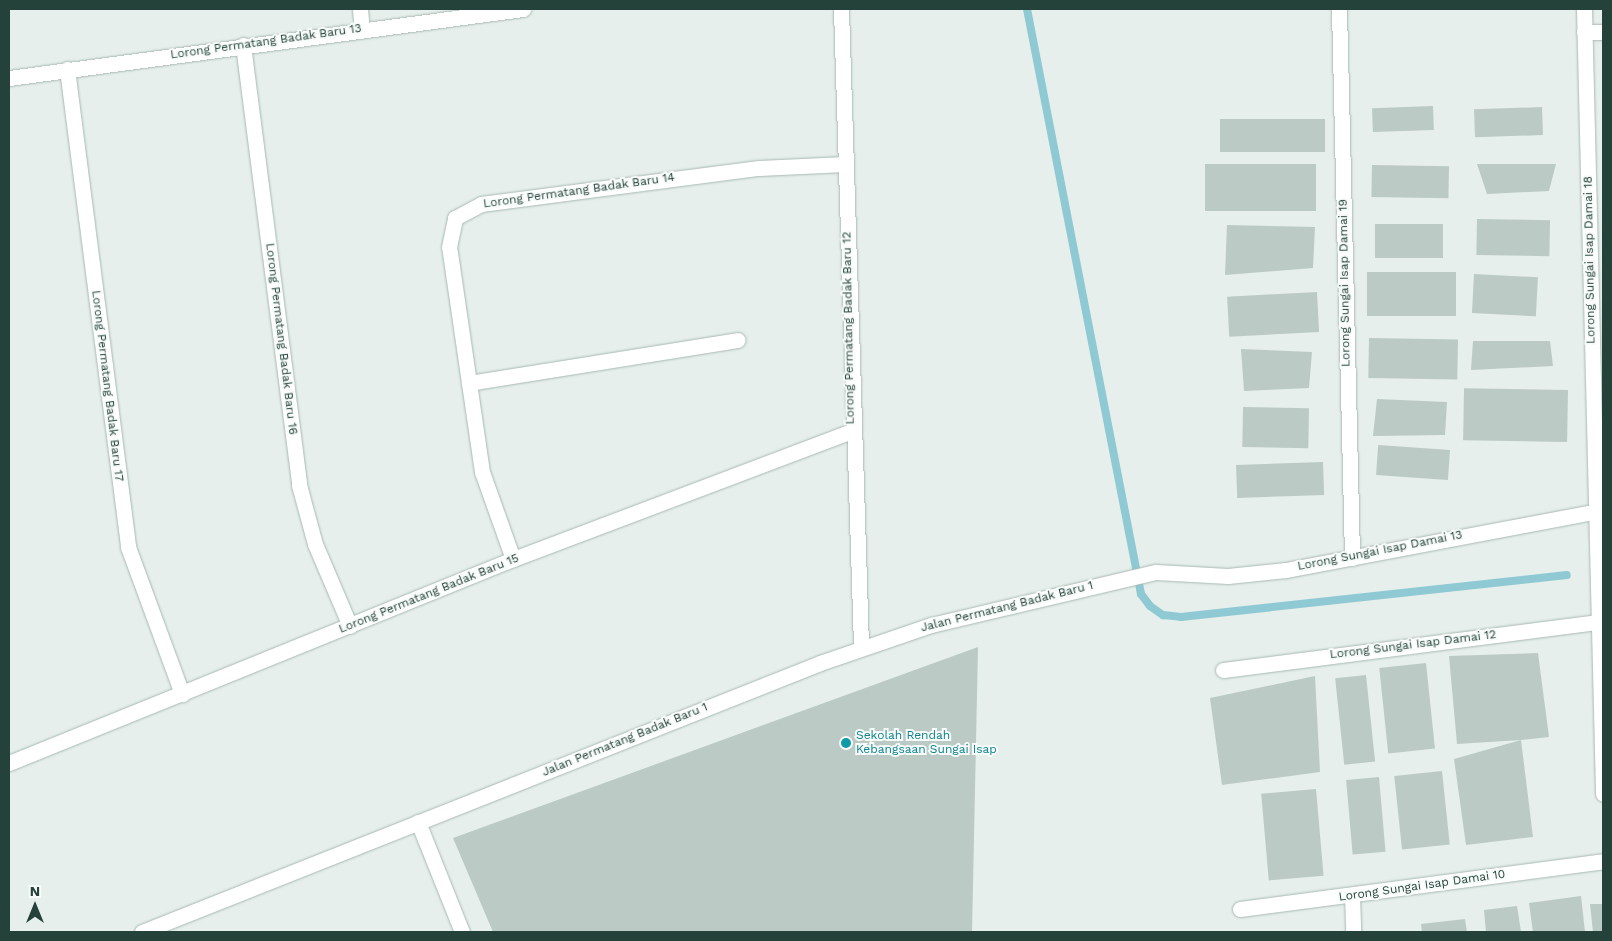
<!DOCTYPE html>
<html>
<head>
<meta charset="utf-8">
<style>
  body { margin:0 }
  #map { position:relative; width:1612px; height:941px; overflow:hidden; background:#e6efeb; font-family:"Work Sans",sans-serif }
  div>[style] { position:absolute }
  [style*='--x'] { left:calc(var(--x)*1px); top:calc(var(--y)*1px); width:calc(var(--w)*1px); rotate:calc(var(--a)*1deg) }
  .stream>* { height:8px; margin:-4px; padding:0 4px; transform-origin:4px; border-radius:4px; background:#8ec9d4 }
  .building>* { inset:0; background:#bbcac4; transform-origin:0 0 }
  .roads { filter:drop-shadow(0 0 1px #a8b8b2) drop-shadow(0 0 1px #a8b8b2) }
  .service>* { height:15px; margin:-7.5px; padding:0 7.5px; transform-origin:7.5px; border-radius:7.5px; background:#fff }
  .minor>* { height:15px; margin:-7.5px; padding:0 7.5px; transform-origin:7.5px; border-radius:7.5px; background:#fff }
  .dots>* { width:14px; height:14px; translate:-50% -50%; box-sizing:border-box; border:2px solid #f7fbf9; border-radius:50% }
  span { translate:-50% -50%; white-space:nowrap; text-align:center; line-height:1.15; -webkit-text-stroke:4px #f7fbf9; paint-order:stroke }
  .street-label { font-size:12px; color:#24423a }
  .culture-label { font-size:12px; color:#0d838f }
  .left { translate:0 -50%; text-align:left }
  .frame { position:absolute; inset:0; border:10px solid #24423a; pointer-events:none }
  .north { position:absolute; left:10px; top:881px; width:50px; height:50px; -webkit-text-stroke:4px #f7fbf9; paint-order:stroke; rotate:0deg; font-size:14px; font-weight:700; line-height:20px; text-align:center; color:#24423a }
  .north::after { content:''; display:block; margin:auto; width:18px; height:22px; background:#24423a; clip-path:polygon(50% 0,100% 100%,50% 72%,0 100%) }
</style>
</head>
<body>
<div id="map">
  <div class="stream">
    <div style="--x:1027;--y:9;--w:596;--a:78.97"></div>
    <div style="--x:1141;--y:594;--w:15;--a:53"></div>
    <div style="--x:1150;--y:606;--w:16;--a:35"></div>
    <div style="--x:1163;--y:615;--w:18;--a:6"></div>
    <div style="--x:1181;--y:617;--w:388;--a:-6.2"></div>
  </div>
  <div class="building">
    <div style="left:1433px;top:106px;width:24px;height:61px;rotate:88deg"></div>
    <div style="left:1542px;top:107px;width:28px;height:68px;rotate:88deg"></div>
    <div style="left:1220px;top:119px;width:105px;height:33px"></div>
    <div style="left:1205px;top:164px;width:111px;height:47px"></div>
    <div style="clip-path:polygon(1477px 164px,1556px 164px,1549px 191px,1487px 194px)"></div>
    <div style="left:1372px;top:165px;width:77px;height:32px;rotate:1deg"></div>
    <div style="left:1477px;top:219px;width:73px;height:36px;rotate:1deg"></div>
    <div style="left:1375px;top:224px;width:68px;height:34px"></div>
    <div style="clip-path:polygon(1227px 225px,1315px 227px,1313px 268px,1225px 275px)"></div>
    <div style="left:1367px;top:272px;width:89px;height:44px"></div>
    <div style="left:1474px;top:274px;width:64px;height:39px;rotate:3deg"></div>
    <div style="left:1317px;top:292px;width:40px;height:90px;rotate:87deg"></div>
    <div style="left:1369px;top:338px;width:89px;height:40px;rotate:1deg"></div>
    <div style="clip-path:polygon(1473px 341px,1550px 341px,1553px 366px,1471px 370px)"></div>
    <div style="clip-path:polygon(1241px 349px,1312px 352px,1309px 388px,1244px 391px)"></div>
    <div style="left:1568px;top:390px;width:52px;height:104px;rotate:91deg"></div>
    <div style="clip-path:polygon(1377px 399px,1447px 402px,1445px 435px,1373px 436px)"></div>
    <div style="left:1243px;top:407px;width:66px;height:40px;rotate:1deg"></div>
    <div style="left:1450px;top:450px;width:30px;height:72px;rotate:94deg"></div>
    <div style="left:1323px;top:462px;width:33px;height:87px;rotate:88deg"></div>
    <div style="clip-path:polygon(978px 647px,972px 932px,493px 932px,453px 838px)"></div>
    <div style="clip-path:polygon(1538px 653px,1549px 737px,1521px 740px,1533px 837px,1466px 845px,1454px 759px,1521px 740px,1457px 744px,1449px 656px)"></div>
    <div style="left:1426px;top:663px;width:86px;height:47px;rotate:84deg"></div>
    <div style="left:1366px;top:675px;width:87px;height:31px;rotate:84deg"></div>
    <div style="clip-path:polygon(1315px 676px,1320px 772px,1222px 785px,1210px 698px)"></div>
    <div style="left:1442px;top:771px;width:74px;height:48px;rotate:84deg"></div>
    <div style="left:1379px;top:777px;width:75px;height:33px;rotate:85deg"></div>
    <div style="left:1316px;top:789px;width:87px;height:55px;rotate:85deg"></div>
    <div style="clip-path:polygon(1581px 896px,1585px 932px,1533px 932px,1529px 903px)"></div>
    <div style="clip-path:polygon(1590px 904px,1603px 904px,1603px 932px,1593px 932px)"></div>
    <div style="clip-path:polygon(1517px 906px,1521px 932px,1486px 932px,1484px 910px)"></div>
    <div style="clip-path:polygon(1465px 919px,1467px 932px,1422px 932px,1421px 924px)"></div>
  </div>
  <div class="roads">
    <div class="service">
      <div style="--x:469;--y:383;--w:272;--a:-9.1"></div>
      <div style="--x:418;--y:822;--w:118;--a:68.2"></div>
    </div>
    <div class="minor">
      <div style="--x:360;--y:9;--w:21;--a:85"></div>
      <div style="--x:841;--y:9;--w:638;--a:88.2"></div>
      <div style="--x:1339;--y:9;--w:549;--a:88.64"></div>
      <div style="--x:1584;--y:9;--w:785;--a:88.61"></div>
      <div style="--x:1584;--y:32;--w:19;--a:0"></div>
      <div style="--x:243;--y:45;--w:444;--a:82.7"></div>
      <div style="--x:299;--y:485;--w:61;--a:74.8"></div>
      <div style="--x:315;--y:544;--w:89;--a:66.9"></div>
      <div style="--x:67;--y:69;--w:482;--a:82.7"></div>
      <div style="--x:128;--y:547;--w:157;--a:69.8"></div>
      <div style="--x:9;--y:78;--w:519;--a:-7.65"></div>
      <div style="--x:513;--y:559;--w:92;--a:-109.6"></div>
      <div style="--x:482;--y:472;--w:227;--a:-98.3"></div>
      <div style="--x:449;--y:247;--w:30;--a:-78"></div>
      <div style="--x:455;--y:218;--w:30;--a:-28"></div>
      <div style="--x:481;--y:204;--w:280;--a:-7.4"></div>
      <div style="--x:759;--y:168;--w:86;--a:-2.7"></div>
      <div style="--x:1223;--y:670;--w:383;--a:-7.3"></div>
      <div style="--x:9;--y:763;--w:544;--a:-22.04"></div>
      <div style="--x:513;--y:559;--w:361;--a:-20.7"></div>
      <div style="--x:1352;--y:895;--w:37;--a:88"></div>
      <div style="--x:1240;--y:909;--w:366;--a:-7.5"></div>
      <div style="--x:142;--y:932;--w:729;--a:-21.64"></div>
      <div style="--x:820;--y:663;--w:117;--a:-18.9"></div>
      <div style="--x:931;--y:625;--w:231;--a:-13.3"></div>
      <div style="--x:1156;--y:572;--w:72;--a:3.2"></div>
      <div style="--x:1228;--y:576;--w:58;--a:-5.9"></div>
      <div style="--x:1286;--y:570;--w:323;--a:-10.7"></div>
    </div>
  </div>
  <div class="dots">
    <div style="left:846px;top:743px;background:#0f9aa8"></div>
  </div>
  <div class="street-label">
    <span style="left:266px;top:42px;rotate:-8deg">Lorong Permatang Badak Baru 13</span>
    <span style="left:579px;top:191px;rotate:-8deg">Lorong Permatang Badak Baru 14</span>
    <span style="left:1590px;top:260px;rotate:-91deg">Lorong Sungai Isap Damai 18</span>
    <span style="left:1345px;top:283px;rotate:-91deg">Lorong Sungai Isap Damai 19</span>
    <span style="left:849px;top:328px;rotate:-91deg">Lorong Permatang Badak Baru 12</span>
    <span style="left:281px;top:339px;rotate:83deg">Lorong Permatang Badak Baru 16</span>
    <span style="left:107px;top:386px;rotate:83deg">Lorong Permatang Badak Baru 17</span>
    <span style="left:1380px;top:551px;rotate:-11deg">Lorong Sungai Isap Damai 13</span>
    <span style="left:429px;top:594px;rotate:-22deg">Lorong Permatang Badak Baru 15</span>
    <span style="left:1007px;top:607px;rotate:-14deg">Jalan Permatang Badak Baru 1</span>
    <span style="left:1413px;top:645px;rotate:-7deg">Lorong Sungai Isap Damai 12</span>
    <span style="left:625px;top:740px;rotate:-22deg">Jalan Permatang Badak Baru 1</span>
    <span style="left:1422px;top:886px;rotate:-8deg">Lorong Sungai Isap Damai 10</span>
  </div>
  <div class="culture-label">
    <span class="left" style="left:856px;top:743px">Sekolah Rendah<br>Kebangsaan Sungai Isap</span>
  </div>
  <div class="frame"></div>
  <div class="north">N</div>
</div>
</body>
</html>
